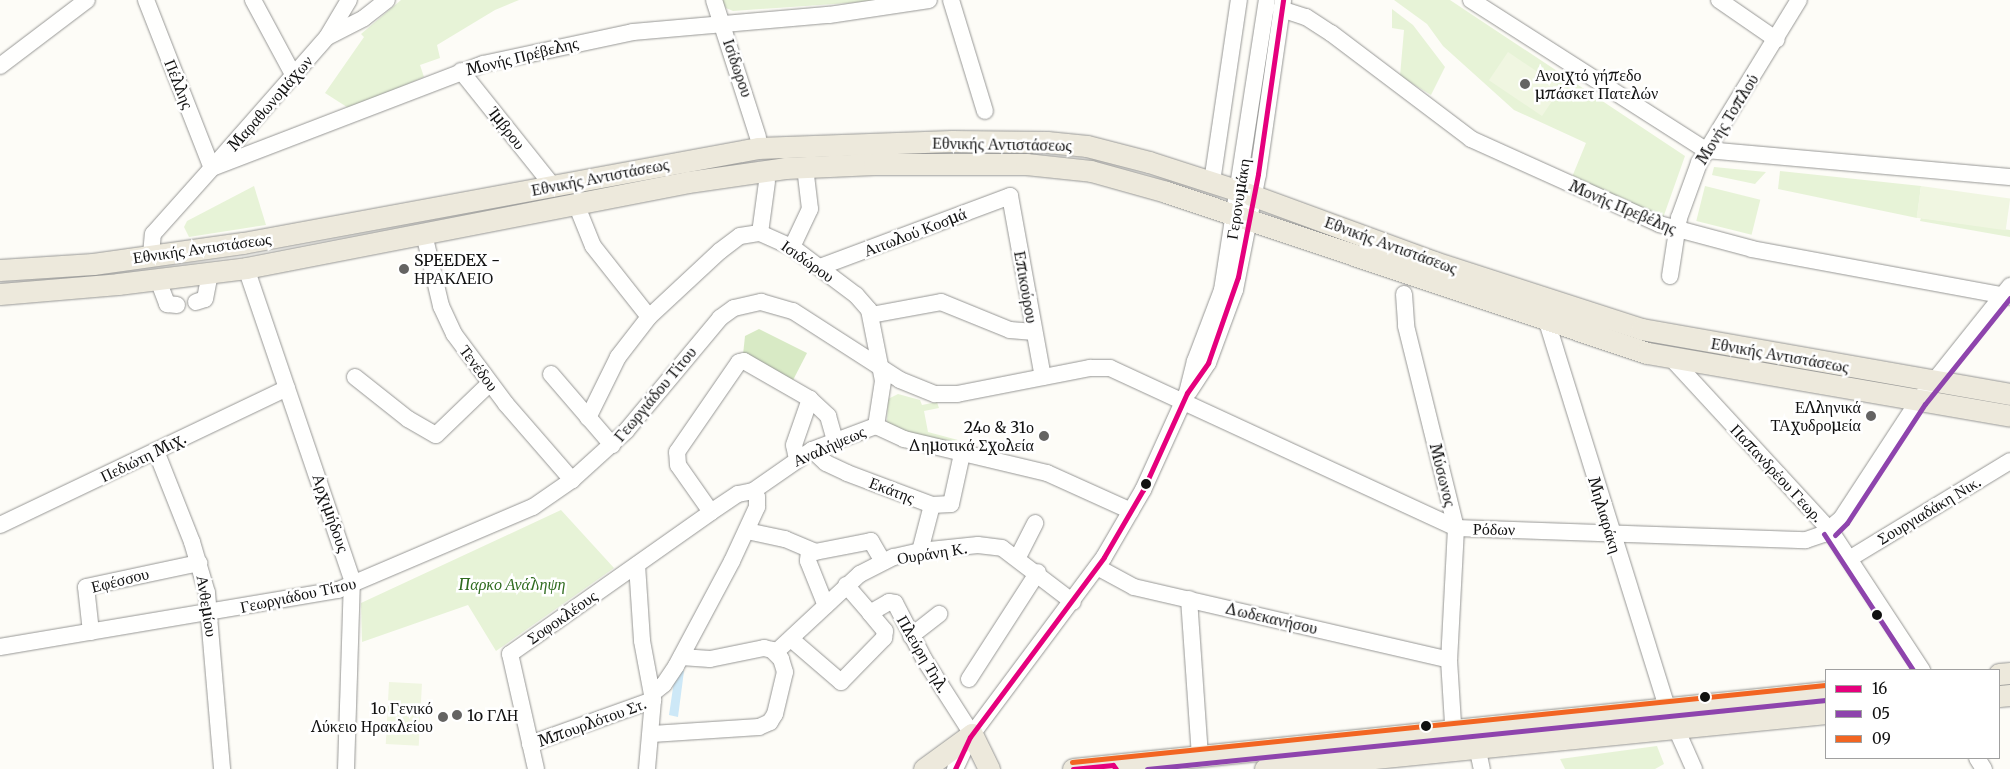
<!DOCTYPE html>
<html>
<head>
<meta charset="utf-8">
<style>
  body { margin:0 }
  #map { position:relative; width:2010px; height:769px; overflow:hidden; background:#fdfcf7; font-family:Merriweather,serif }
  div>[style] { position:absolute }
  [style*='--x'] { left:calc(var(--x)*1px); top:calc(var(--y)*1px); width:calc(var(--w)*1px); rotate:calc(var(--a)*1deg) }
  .green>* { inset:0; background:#e7f3d7; transform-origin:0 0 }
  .forest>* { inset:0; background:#d8eac5 }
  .pitch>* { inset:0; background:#f0f6e1; transform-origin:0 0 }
  .water>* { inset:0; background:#cde8f7 }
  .roads { filter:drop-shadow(0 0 1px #979795) drop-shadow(0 0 1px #979795) }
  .minor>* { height:16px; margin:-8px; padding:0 8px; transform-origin:8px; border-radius:8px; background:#fffffe }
  .major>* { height:21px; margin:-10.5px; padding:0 10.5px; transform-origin:10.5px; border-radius:10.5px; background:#ede9dc }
  .bus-1>* { height:5px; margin:-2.5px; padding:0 2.5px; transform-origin:2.5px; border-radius:2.5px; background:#e5007d }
  .bus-2>* { height:5px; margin:-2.5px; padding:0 2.5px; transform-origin:2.5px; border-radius:2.5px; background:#8e44ad }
  .bus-3>* { height:5px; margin:-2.5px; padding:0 2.5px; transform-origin:2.5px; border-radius:2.5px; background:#f26522 }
  .dots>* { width:14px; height:14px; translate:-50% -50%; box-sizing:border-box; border:2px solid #fff; border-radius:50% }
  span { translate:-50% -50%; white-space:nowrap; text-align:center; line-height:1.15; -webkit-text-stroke:5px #fff; paint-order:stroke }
  .street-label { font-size:16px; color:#111 }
  .poi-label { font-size:16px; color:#111 }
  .left { translate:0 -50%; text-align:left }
  .right { translate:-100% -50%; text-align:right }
  .park-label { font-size:16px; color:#2f6b1f; font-style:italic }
  .legend { position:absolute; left:1825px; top:669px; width:175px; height:90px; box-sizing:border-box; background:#fff; border:1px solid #a0a0a0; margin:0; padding:6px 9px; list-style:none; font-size:15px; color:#111 }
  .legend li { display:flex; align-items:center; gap:10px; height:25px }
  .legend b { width:25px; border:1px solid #a0a0a0 }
</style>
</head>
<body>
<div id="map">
  <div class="green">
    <div style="clip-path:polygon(401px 0,519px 0,495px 10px,437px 45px,440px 58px,420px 65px,424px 77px,350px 109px,325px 93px,364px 37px,361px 34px)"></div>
    <div style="clip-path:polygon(720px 0,892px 0,733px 11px,726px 8px)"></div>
    <div style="clip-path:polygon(1394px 0,1450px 0,1685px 156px,1663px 218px,1572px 177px,1586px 143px,1514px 110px,1443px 46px,1427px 24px)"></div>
    <div style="clip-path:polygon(1392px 9px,1413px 25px,1445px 67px,1431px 95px,1400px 76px,1404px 30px,1392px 28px)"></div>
    <div style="clip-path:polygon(1714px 167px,1766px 172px,1755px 184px,1712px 175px)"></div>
    <div style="clip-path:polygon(1780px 171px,1921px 186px,1917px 218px,1778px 189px)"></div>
    <div style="clip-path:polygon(254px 186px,266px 225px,189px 237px,184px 227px,187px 221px)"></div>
    <div style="left:1705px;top:186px;width:57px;height:36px;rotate:14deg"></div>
    <div style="clip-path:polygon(1921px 218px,2010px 230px,2010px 237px,1920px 221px)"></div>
    <div style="clip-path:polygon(898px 394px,920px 400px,922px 405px,937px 402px,939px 408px,924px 411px,928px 432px,958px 440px,957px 446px,899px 433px,887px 423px,888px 399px)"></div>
    <div style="clip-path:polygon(561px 510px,614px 568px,496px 651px,468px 605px,362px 642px,361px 603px)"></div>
    <div style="clip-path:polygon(1657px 746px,1664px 764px,1655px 769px,1565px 769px,1560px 759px)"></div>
  </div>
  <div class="forest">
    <div style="clip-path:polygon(759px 329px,807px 353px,791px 384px,743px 355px,745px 336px)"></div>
  </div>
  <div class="pitch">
    <div style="left:1508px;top:52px;width:64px;height:34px;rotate:34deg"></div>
    <div style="left:1921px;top:186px;width:90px;height:32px;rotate:8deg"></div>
    <div style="left:389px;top:682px;width:33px;height:62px;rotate:3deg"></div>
  </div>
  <div class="water">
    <div style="clip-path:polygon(680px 669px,684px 671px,678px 717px,669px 715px,674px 681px)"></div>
  </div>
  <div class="roads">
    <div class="minor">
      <div style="--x:146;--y:0;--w:180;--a:68.6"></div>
      <div style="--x:212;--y:168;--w:174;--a:-48.7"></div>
      <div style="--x:327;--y:37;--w:43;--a:-59.3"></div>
      <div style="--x:253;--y:0;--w:86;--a:61.7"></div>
      <div style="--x:714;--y:0;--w:144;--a:72.2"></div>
      <div style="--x:951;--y:0;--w:116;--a:73"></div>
      <div style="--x:1471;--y:0;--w:279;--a:32.6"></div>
      <div style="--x:1706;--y:150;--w:305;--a:5.1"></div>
      <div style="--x:1719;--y:0;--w:70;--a:34.6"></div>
      <div style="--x:1281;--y:9;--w:26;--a:18"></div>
      <div style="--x:1306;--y:17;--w:30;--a:33"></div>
      <div style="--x:1331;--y:33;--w:176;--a:37.1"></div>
      <div style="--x:1471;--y:139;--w:206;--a:24.3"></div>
      <div style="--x:1659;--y:224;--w:96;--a:15"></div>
      <div style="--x:1752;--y:249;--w:262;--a:10.5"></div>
      <div style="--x:329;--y:36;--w:39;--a:-27"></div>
      <div style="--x:364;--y:18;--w:29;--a:-38"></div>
      <div style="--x:0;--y:66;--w:109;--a:-37.2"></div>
      <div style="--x:461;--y:71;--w:146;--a:51.4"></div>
      <div style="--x:1212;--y:182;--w:184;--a:-81.6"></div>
      <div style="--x:576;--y:204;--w:45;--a:68"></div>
      <div style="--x:593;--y:246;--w:90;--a:51.7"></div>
      <div style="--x:760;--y:233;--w:51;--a:-82.2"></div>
      <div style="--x:424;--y:234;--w:74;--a:76.7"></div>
      <div style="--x:441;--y:306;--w:31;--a:65"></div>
      <div style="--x:454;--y:334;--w:87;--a:53.4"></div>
      <div style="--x:506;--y:404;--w:101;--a:49"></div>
      <div style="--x:792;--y:247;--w:42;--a:-64.7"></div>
      <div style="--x:810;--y:209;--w:42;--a:-96.8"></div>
      <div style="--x:151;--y:255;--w:21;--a:-85"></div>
      <div style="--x:153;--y:234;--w:89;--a:-48.2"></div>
      <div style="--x:212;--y:168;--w:290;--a:-21"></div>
      <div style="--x:483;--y:64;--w:153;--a:-12"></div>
      <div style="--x:633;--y:32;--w:197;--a:-5"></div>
      <div style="--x:829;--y:15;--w:101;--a:-8.5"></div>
      <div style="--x:820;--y:267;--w:203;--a:-20.5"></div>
      <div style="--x:1010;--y:196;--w:184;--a:79.7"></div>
      <div style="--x:246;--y:268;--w:329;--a:71.2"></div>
      <div style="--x:352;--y:579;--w:190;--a:91.8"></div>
      <div style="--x:1670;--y:276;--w:59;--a:-81.2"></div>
      <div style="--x:1679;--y:218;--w:59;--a:-70"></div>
      <div style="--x:1699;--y:163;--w:191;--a:-58.5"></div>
      <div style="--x:158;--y:280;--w:26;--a:69"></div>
      <div style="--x:167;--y:304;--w:10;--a:6"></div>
      <div style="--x:1404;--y:294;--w:32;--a:86"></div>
      <div style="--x:1406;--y:326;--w:208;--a:76.1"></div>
      <div style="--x:1456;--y:528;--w:132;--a:93"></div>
      <div style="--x:1449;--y:660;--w:80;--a:86.4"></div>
      <div style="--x:196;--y:302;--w:9;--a:-18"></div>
      <div style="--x:205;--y:299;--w:26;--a:-79"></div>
      <div style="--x:871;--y:315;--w:71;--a:-10.5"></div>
      <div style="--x:941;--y:302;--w:74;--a:22.1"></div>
      <div style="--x:1010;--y:330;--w:24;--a:5"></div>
      <div style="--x:1547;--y:322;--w:404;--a:72.7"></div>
      <div style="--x:1667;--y:708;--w:67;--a:66.1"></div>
      <div style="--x:1672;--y:359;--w:233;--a:47.3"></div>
      <div style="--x:1830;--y:530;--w:168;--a:56.7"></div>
      <div style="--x:551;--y:374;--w:94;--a:49.3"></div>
      <div style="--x:355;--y:377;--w:68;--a:38.4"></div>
      <div style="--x:408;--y:419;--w:32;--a:30"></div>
      <div style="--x:436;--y:435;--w:75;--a:-43.9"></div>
      <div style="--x:1189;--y:392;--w:35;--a:-57"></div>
      <div style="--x:1208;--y:363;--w:78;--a:-69.7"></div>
      <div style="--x:1235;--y:290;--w:118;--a:-78.8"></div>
      <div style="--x:1258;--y:174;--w:176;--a:-81.8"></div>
      <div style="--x:588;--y:418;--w:68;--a:-63.8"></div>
      <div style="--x:618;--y:357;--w:51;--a:-52.2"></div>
      <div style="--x:649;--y:317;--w:97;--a:-42.9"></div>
      <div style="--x:720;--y:251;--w:25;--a:-37"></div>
      <div style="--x:740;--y:236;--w:20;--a:-9"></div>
      <div style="--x:760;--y:233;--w:35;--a:24"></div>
      <div style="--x:792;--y:247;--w:80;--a:36.9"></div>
      <div style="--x:856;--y:295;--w:20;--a:49"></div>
      <div style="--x:869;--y:310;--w:72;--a:78.8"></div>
      <div style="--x:883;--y:381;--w:46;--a:98.8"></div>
      <div style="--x:812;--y:450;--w:19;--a:43"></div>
      <div style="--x:826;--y:463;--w:23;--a:25"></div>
      <div style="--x:847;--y:473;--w:91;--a:20.6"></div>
      <div style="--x:932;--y:505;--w:48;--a:104.6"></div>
      <div style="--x:156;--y:451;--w:98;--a:68.4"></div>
      <div style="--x:192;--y:542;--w:53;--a:73.6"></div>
      <div style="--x:207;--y:593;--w:177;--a:85.1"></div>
      <div style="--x:797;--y:459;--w:14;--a:-102"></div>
      <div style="--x:794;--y:445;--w:49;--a:-70.8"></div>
      <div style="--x:753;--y:491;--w:72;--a:-34.8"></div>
      <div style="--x:812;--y:450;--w:68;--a:-20.6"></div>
      <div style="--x:876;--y:426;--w:31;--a:25"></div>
      <div style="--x:904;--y:439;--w:147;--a:13.4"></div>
      <div style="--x:1047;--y:473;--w:92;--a:24.3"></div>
      <div style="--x:932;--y:505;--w:19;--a:-3"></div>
      <div style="--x:951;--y:504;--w:51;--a:-77.6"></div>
      <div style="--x:711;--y:512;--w:57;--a:-125.1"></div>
      <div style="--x:678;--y:465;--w:13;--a:-94"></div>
      <div style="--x:677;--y:452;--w:109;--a:-55.4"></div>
      <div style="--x:739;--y:362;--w:5;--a:-11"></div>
      <div style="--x:744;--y:361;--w:76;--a:29.9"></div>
      <div style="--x:810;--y:399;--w:25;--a:43"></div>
      <div style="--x:828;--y:416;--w:25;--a:74"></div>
      <div style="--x:0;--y:525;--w:318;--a:-25.5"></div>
      <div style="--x:747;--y:531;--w:39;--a:12"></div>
      <div style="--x:785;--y:539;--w:33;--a:23"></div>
      <div style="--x:815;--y:552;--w:57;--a:-11.1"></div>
      <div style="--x:871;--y:541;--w:24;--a:60"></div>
      <div style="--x:809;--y:551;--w:10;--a:96"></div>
      <div style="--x:808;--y:561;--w:48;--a:68.2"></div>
      <div style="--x:1018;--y:557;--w:38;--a:-63"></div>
      <div style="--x:1849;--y:559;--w:188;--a:-31.3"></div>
      <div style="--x:637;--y:565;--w:76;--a:86.2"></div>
      <div style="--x:642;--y:641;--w:60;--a:79.4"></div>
      <div style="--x:653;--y:700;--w:69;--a:95"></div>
      <div style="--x:1097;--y:567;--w:42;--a:28.4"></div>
      <div style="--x:1134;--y:587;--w:323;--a:13"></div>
      <div style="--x:846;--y:585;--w:37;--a:49"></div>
      <div style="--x:870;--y:613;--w:22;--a:-30"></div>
      <div style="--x:889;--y:602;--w:6;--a:9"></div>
      <div style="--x:895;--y:603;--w:63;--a:62.6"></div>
      <div style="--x:924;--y:659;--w:89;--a:57.4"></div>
      <div style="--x:1189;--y:599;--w:157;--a:86"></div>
      <div style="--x:91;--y:632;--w:45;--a:-96.3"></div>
      <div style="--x:86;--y:587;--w:116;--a:-12"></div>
      <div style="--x:911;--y:636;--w:36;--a:-38"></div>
      <div style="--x:791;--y:639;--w:66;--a:40.7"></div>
      <div style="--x:841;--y:682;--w:62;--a:-45.7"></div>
      <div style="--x:884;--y:638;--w:7;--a:-82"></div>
      <div style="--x:885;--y:631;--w:23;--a:-130"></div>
      <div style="--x:0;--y:647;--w:343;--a:-9.6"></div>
      <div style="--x:338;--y:590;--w:212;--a:-23.1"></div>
      <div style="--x:533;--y:507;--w:47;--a:-34.7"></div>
      <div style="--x:572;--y:480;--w:73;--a:-42.2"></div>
      <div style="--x:626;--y:431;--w:147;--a:-50.2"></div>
      <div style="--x:720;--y:318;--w:17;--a:-36"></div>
      <div style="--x:734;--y:308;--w:28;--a:-13"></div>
      <div style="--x:761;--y:302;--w:33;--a:16"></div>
      <div style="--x:793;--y:311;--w:127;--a:32.8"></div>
      <div style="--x:900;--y:380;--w:38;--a:22"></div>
      <div style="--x:935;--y:394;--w:22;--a:0"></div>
      <div style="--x:957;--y:394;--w:136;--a:-11.1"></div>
      <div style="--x:1090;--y:368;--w:20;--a:0"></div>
      <div style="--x:1110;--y:368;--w:381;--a:24.8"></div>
      <div style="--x:1456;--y:528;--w:350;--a:2"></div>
      <div style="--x:1806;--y:540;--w:18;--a:-19"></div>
      <div style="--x:1823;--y:534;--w:23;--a:-40"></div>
      <div style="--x:1841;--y:519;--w:142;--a:-56.8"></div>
      <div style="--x:1919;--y:400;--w:146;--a:-51.4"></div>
      <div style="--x:776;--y:652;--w:115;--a:-42.9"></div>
      <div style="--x:860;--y:574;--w:38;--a:-27"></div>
      <div style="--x:894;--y:557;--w:27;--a:-13"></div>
      <div style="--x:920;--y:551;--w:58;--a:-5.9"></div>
      <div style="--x:978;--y:545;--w:24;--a:7"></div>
      <div style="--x:1002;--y:548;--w:89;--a:37.3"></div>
      <div style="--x:969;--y:679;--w:127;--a:-57.2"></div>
      <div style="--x:653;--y:693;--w:14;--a:-39"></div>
      <div style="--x:664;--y:684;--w:22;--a:-56"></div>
      <div style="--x:676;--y:666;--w:119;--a:-61.9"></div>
      <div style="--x:732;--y:561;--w:60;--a:-65.2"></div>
      <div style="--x:757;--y:507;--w:10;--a:-90"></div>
      <div style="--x:757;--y:497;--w:7;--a:-124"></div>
      <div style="--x:652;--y:734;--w:107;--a:-3.7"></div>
      <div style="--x:759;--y:727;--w:12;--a:-24"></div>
      <div style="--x:770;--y:722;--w:9;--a:-58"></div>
      <div style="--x:775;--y:714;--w:43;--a:-76.6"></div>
      <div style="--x:785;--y:672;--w:14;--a:-107"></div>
      <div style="--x:781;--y:659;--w:13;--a:-135"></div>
      <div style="--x:772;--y:650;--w:8;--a:-166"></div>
      <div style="--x:764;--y:648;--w:55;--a:168.5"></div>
      <div style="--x:710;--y:659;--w:29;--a:-176"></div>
      <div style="--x:1475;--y:737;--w:33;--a:78"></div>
      <div style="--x:530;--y:744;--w:131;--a:-19.7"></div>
      <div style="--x:1977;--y:758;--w:13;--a:58"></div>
      <div style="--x:536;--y:769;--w:118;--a:-102.7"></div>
      <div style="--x:510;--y:654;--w:246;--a:-35.2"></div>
      <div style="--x:711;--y:512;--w:32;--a:-34"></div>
      <div style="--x:738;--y:494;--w:15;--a:-11"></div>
      <div style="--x:955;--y:769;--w:35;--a:-65"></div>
      <div style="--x:970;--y:737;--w:224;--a:-53.3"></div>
      <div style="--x:1104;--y:557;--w:78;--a:-59.8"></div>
      <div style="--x:1143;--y:490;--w:107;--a:-65.6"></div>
      <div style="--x:1187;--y:393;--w:33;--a:-76"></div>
      <div style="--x:1195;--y:361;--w:76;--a:-69.2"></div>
      <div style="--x:1222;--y:290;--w:293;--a:-81.2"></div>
    </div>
    <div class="major">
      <div style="--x:0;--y:270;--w:93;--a:-3.7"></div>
      <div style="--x:93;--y:264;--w:151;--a:-8"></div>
      <div style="--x:243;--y:243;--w:524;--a:-10.45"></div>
      <div style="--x:758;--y:148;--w:194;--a:-2.1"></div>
      <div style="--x:952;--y:141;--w:95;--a:0.6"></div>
      <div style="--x:1047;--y:142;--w:40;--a:5.7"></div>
      <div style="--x:1087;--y:146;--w:64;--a:14.5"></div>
      <div style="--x:1149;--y:162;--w:110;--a:17.9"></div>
      <div style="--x:1254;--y:196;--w:192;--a:20.1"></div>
      <div style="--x:1434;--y:262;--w:218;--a:17.9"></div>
      <div style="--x:1641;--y:329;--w:375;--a:10"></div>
      <div style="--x:0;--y:294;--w:118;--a:-4.8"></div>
      <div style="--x:118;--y:284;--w:129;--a:-7.1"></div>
      <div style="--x:246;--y:268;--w:450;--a:-11"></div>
      <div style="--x:688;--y:182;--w:98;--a:-8.2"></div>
      <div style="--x:785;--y:168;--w:89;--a:-2.6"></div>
      <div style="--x:874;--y:164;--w:152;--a:0"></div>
      <div style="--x:1026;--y:164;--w:65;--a:6.1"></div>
      <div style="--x:1091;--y:171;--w:78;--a:15.6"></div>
      <div style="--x:1166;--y:192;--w:507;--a:18.51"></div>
      <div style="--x:1647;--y:353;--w:368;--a:9.8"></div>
      <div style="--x:1999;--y:674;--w:11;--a:-5"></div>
      <div style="--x:1999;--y:696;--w:11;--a:-5"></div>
      <div style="--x:924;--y:769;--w:59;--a:-36.1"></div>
      <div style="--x:972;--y:734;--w:39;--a:64"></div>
      <div style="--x:1073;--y:769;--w:757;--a:-5.84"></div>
      <div style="--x:1265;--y:769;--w:564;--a:-5.7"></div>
    </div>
  </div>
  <div class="bus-1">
    <div style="--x:955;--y:769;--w:35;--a:-65"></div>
    <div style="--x:970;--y:737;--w:224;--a:-53.3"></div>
    <div style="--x:1104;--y:557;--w:78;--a:-59.8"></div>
    <div style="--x:1143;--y:490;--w:107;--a:-65.6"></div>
    <div style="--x:1187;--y:393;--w:37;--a:-55"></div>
    <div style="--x:1208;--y:363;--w:91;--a:-70.8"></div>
    <div style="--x:1238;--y:277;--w:105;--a:-79"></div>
    <div style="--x:1258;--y:174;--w:176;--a:-81.8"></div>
    <div style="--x:1073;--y:769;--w:40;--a:-5.7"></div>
    <div style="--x:1113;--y:765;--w:5;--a:53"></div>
  </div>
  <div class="bus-2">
    <div style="--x:1824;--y:534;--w:163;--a:56.8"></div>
    <div style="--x:1835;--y:535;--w:17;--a:-45"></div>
    <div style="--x:1847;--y:523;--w:142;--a:-56.8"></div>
    <div style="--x:1925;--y:404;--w:136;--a:-51.3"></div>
    <div style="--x:1147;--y:769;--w:682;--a:-5.8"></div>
  </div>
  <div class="bus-3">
    <div style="--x:1072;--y:762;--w:757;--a:-5.84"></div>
  </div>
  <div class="dots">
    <div style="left:1525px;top:84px;background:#646362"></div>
    <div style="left:404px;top:269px;background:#646362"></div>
    <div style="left:1871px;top:416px;background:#646362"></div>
    <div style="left:1044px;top:436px;background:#646362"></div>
    <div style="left:1146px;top:484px;background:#111"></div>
    <div style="left:1877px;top:615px;background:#111"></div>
    <div style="left:1705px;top:697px;background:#111"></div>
    <div style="left:457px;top:715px;background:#646362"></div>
    <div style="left:443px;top:717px;background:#646362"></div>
    <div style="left:1426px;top:726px;background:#111"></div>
  </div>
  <div class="street-label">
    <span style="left:522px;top:56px;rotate:-14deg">Μονής Πρέβελης</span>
    <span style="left:738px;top:68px;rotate:71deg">Ισίδωρου</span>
    <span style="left:179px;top:84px;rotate:68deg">Πέλλης</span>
    <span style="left:270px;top:103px;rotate:-49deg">Μαραθωνομάχων</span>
    <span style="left:1727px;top:119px;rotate:-58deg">Μονής Τοπλού</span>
    <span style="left:507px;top:128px;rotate:52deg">Ίμβρου</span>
    <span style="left:1002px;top:144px;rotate:1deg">Εθνικής Αντιστάσεως</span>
    <span style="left:600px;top:177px;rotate:-11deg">Εθνικής Αντιστάσεως</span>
    <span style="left:1238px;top:199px;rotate:-81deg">Γερονυμάκη</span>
    <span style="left:1623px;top:207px;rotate:23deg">Μονής Πρεβέλης</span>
    <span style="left:915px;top:232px;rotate:-21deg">Αιτωλού Κοσμά</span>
    <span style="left:1391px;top:245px;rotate:20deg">Εθνικής Αντιστάσεως</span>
    <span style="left:202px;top:248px;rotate:-8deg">Εθνικής Αντιστάσεως</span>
    <span style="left:808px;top:261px;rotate:35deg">Ισιδώρου</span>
    <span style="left:1026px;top:287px;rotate:80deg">Επικούρου</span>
    <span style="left:1780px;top:355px;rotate:10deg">Εθνικής Αντιστάσεως</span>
    <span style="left:479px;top:368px;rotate:53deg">Τενέδου</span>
    <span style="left:655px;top:394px;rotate:-50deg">Γεωργιάδου Τίτου</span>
    <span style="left:829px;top:446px;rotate:-24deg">Αναλήψεως</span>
    <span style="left:143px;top:457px;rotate:-26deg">Πεδιώτη Μιχ.</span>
    <span style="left:1777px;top:473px;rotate:47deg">Παπανδρέου Γεωρ.</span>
    <span style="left:1443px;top:475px;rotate:76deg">Μύσωνος</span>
    <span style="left:892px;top:490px;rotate:21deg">Εκάτης</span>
    <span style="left:1929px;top:510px;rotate:-31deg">Σουργιαδάκη Νικ.</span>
    <span style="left:331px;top:513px;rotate:71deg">Αρχιμήδους</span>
    <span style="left:1605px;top:515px;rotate:73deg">Μηλιαράκη</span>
    <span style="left:1494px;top:529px;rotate:1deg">Ρόδων</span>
    <span style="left:932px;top:553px;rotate:-9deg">Ουράνη Κ.</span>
    <span style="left:120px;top:580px;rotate:-14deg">Εφέσσου</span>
    <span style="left:298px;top:595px;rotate:-12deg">Γεωργιάδου Τίτου</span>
    <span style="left:207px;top:606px;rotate:81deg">Ανθεμίου</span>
    <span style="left:562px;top:617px;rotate:-35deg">Σοφοκλέους</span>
    <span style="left:1271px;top:618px;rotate:13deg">Δωδεκανήσου</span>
    <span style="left:923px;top:654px;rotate:60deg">Πλεύρη Τηλ.</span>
    <span style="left:592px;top:722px;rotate:-20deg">Μπουρλότου Στ.</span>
  </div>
  <div class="poi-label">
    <span class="left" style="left:1535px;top:84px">Ανοιχτό γήπεδο<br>μπάσκετ Πατελών</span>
    <span class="left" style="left:414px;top:269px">SPEEDEX -<br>ΗΡΑΚΛΕΙΟ</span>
    <span class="right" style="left:1861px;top:416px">ΕΛληνικά<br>ΤΑχυδρομεία</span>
    <span class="right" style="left:1034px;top:436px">24ο &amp; 31ο<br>Δημοτικά Σχολεία</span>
    <span class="right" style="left:433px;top:717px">1ο Γενικό<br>Λύκειο Ηρακλείου</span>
    <span class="left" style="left:467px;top:715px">1o ΓΛΗ</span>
  </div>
  <div class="park-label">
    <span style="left:512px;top:584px">Παρκο Ανάληψη</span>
  </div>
  <ul class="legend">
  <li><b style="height:6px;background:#e5007d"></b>16</li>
  <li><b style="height:6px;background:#8e44ad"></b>05</li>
  <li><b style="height:6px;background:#f26522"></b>09</li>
  </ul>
</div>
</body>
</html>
